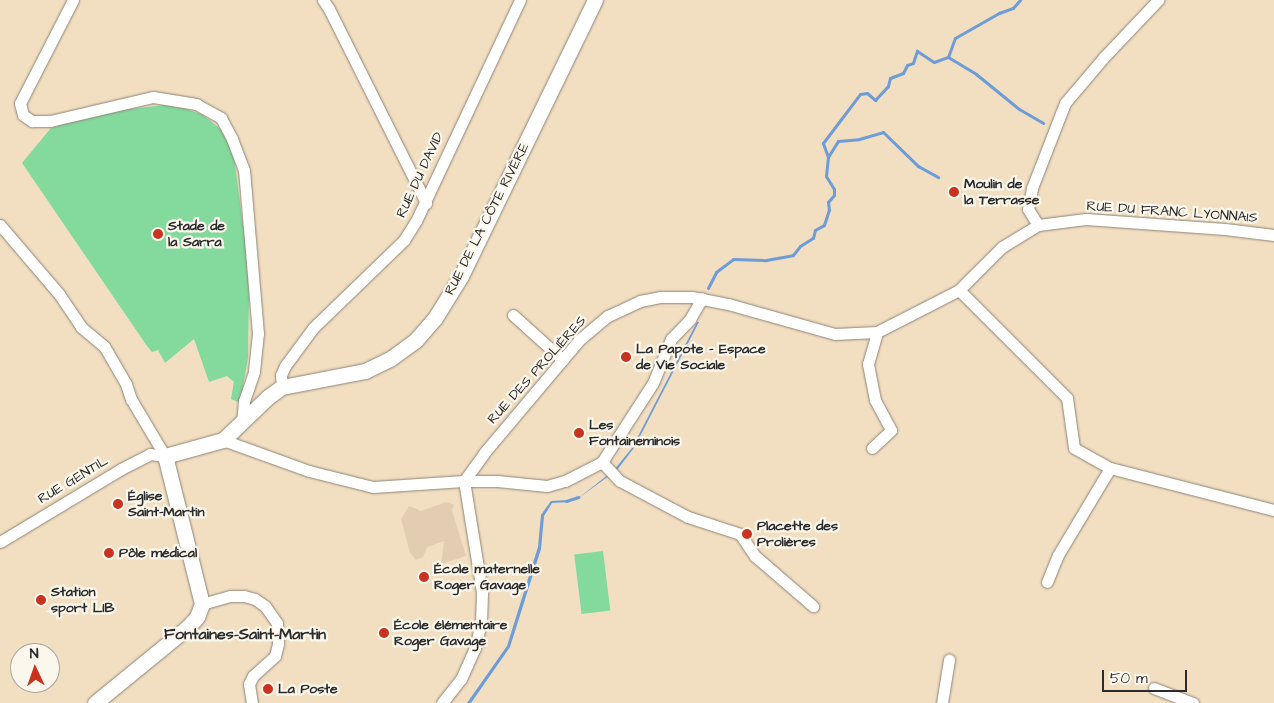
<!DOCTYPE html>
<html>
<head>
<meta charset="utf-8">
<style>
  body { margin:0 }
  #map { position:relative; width:1274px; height:703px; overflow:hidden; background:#f2dec1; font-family:"Architects Daughter",sans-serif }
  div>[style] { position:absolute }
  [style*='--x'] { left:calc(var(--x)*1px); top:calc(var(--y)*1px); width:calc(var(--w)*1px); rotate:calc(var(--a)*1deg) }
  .built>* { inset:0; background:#e2cdb2 }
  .green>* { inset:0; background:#84d99c; transform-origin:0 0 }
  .water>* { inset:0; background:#6d9cd6 }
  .stream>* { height:3px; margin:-1.5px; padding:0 1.5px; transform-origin:1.5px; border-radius:1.5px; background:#6d9cd6 }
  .roads { filter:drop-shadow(0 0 1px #8e8476) drop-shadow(0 0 1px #8e8476) }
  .minor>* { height:11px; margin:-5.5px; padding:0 5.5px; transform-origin:5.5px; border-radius:5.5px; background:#fff }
  .tertiary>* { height:15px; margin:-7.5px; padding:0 7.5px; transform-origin:7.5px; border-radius:7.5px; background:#fff }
  .dots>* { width:14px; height:14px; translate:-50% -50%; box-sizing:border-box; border:2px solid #fbf7ec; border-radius:50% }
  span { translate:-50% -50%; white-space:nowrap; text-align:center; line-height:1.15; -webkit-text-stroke:4.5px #fbf7ec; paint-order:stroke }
  .street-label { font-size:14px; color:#2b2b2b }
  .poi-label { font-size:14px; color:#2b2b2b; font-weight:700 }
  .left { translate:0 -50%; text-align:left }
  .quarter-label { font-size:16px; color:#2b2b2b; font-weight:700 }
  .north { position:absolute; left:10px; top:643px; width:50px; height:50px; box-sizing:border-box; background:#fbf7ec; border:1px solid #a8a59f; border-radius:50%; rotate:357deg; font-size:14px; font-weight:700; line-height:20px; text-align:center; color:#2b2b2b }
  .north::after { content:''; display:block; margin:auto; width:18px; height:22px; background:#c8321e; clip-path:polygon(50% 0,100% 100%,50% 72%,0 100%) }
  .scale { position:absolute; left:1102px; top:670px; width:85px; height:22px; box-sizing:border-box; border:2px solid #2b2b2b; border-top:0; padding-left:6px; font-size:15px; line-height:18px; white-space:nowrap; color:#2b2b2b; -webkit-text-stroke:4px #fbf7ec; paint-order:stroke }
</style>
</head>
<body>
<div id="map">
  <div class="built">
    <div style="clip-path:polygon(446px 502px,454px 505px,452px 510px,466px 556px,441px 564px,444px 541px,427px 547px,423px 557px,416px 560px,410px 553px,401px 519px,409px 506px,421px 511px)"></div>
  </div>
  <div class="green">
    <div style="clip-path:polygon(166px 105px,184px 108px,203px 115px,223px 131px,234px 157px,247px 256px,249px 296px,248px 358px,240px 403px,231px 399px,234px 382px,227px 376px,209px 382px,194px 339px,165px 363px,158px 350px,152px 352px,147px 346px,22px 163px,51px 128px,102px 112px)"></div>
    <div style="left:603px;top:551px;width:60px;height:29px;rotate:83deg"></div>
  </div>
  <div class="water">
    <div style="clip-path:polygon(697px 322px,699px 322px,634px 448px,617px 470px,576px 500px,614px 470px,632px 448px)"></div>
    <div style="clip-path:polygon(569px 500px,570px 502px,552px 503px,544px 516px,541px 549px,510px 647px,471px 703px,467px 703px,507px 646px,538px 547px,541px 515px,551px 501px)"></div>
  </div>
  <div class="stream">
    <div style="--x:948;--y:57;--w:33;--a:31"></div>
    <div style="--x:976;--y:74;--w:55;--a:39.1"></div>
    <div style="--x:1019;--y:109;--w:28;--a:30"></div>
    <div style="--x:828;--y:157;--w:19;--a:-58"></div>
    <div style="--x:838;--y:141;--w:21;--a:-5"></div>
    <div style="--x:859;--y:139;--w:25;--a:-16"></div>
    <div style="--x:883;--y:132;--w:49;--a:44.2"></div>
    <div style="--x:918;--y:166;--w:23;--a:29"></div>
    <div style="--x:708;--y:288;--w:18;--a:-63"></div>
    <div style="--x:716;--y:272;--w:21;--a:-37"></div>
    <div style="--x:733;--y:259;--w:33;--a:2"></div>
    <div style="--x:766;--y:260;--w:27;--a:-10"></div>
    <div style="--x:793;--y:255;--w:11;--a:-52"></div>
    <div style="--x:800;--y:246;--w:15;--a:-32"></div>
    <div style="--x:813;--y:238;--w:8;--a:-76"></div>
    <div style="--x:815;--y:230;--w:10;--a:-29"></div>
    <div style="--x:824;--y:225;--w:16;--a:-72"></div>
    <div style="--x:829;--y:210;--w:8;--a:-97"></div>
    <div style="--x:828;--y:202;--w:9;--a:-49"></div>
    <div style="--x:834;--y:195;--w:6;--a:-90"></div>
    <div style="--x:834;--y:189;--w:15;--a:-122"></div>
    <div style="--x:826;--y:176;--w:19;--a:-84"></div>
    <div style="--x:828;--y:157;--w:15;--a:-110"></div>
    <div style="--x:823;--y:143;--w:61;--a:-52.9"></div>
    <div style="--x:860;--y:94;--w:7;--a:-8"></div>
    <div style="--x:867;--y:93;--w:11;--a:41"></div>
    <div style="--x:875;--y:100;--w:19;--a:-47"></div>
    <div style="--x:888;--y:86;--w:8;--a:-76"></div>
    <div style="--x:890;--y:78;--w:14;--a:-21"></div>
    <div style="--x:903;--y:73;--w:9;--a:-63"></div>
    <div style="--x:907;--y:65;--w:6;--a:-18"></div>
    <div style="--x:913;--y:63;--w:13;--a:-72"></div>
    <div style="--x:917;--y:51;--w:20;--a:33"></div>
    <div style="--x:934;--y:62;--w:15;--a:-20"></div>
    <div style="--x:948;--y:57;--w:20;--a:-70"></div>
    <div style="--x:955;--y:38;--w:51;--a:-29.6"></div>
    <div style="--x:999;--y:13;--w:15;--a:-20"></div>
    <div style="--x:1013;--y:8;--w:11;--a:-49"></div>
    <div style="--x:566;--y:501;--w:13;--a:-18"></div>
  </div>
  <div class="roads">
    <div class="minor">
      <div style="--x:73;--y:0;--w:116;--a:117.2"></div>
      <div style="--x:20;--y:103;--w:12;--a:76"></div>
      <div style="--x:23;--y:115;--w:11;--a:34"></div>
      <div style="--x:32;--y:121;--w:18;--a:0"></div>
      <div style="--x:50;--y:121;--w:106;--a:-13.1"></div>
      <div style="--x:153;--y:97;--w:44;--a:9.2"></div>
      <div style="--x:196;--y:104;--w:29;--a:29"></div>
      <div style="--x:221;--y:118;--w:24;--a:62"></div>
      <div style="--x:232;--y:139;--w:33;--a:69"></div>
      <div style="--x:244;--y:170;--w:164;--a:85.1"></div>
      <div style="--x:258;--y:333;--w:39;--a:96"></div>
      <div style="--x:254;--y:372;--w:31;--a:109"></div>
      <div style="--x:244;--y:401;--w:23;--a:95"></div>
      <div style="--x:323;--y:0;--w:11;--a:56"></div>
      <div style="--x:329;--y:9;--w:217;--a:63.4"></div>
      <div style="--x:0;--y:225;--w:91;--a:49.5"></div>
      <div style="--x:59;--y:294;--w:40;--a:56"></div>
      <div style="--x:81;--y:327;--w:30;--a:40"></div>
      <div style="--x:104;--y:346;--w:44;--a:59.9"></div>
      <div style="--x:126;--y:384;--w:16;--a:72"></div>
      <div style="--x:131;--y:399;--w:66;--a:59.2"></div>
      <div style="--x:1038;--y:225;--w:19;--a:-122"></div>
      <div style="--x:1028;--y:209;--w:21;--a:-79"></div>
      <div style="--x:1032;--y:188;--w:91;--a:-68.8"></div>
      <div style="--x:1065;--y:103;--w:60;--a:-49.7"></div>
      <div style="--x:1104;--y:57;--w:79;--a:-46.5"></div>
      <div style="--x:959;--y:290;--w:153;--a:45"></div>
      <div style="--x:1067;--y:398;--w:50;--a:82"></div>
      <div style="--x:1074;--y:448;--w:41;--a:29.1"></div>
      <div style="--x:1110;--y:468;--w:169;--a:14.4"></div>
      <div style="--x:513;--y:315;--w:67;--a:42"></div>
      <div style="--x:282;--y:387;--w:12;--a:-95"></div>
      <div style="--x:281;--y:375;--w:10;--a:-66"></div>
      <div style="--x:285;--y:366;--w:47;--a:-53.6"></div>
      <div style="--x:313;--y:328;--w:127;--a:-44"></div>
      <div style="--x:404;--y:240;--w:22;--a:-58"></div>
      <div style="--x:416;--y:221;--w:244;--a:-64.8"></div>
      <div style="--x:223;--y:440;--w:91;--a:19.8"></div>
      <div style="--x:309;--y:471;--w:66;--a:14"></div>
      <div style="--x:373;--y:487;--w:91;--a:-3.8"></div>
      <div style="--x:464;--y:481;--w:33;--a:0"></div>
      <div style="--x:497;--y:481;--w:50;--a:5.7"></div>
      <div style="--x:547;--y:486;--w:19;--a:-16"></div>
      <div style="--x:565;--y:481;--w:42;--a:-27.2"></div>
      <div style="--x:602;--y:462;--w:94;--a:-57.2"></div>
      <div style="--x:653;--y:383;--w:48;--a:-67.8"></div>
      <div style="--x:671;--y:339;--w:28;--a:-46"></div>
      <div style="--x:690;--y:319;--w:24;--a:-60"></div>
      <div style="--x:872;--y:448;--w:26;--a:-43"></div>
      <div style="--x:891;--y:430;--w:34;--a:-118"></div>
      <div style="--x:875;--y:400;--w:37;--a:-101"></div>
      <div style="--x:868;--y:364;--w:33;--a:-74"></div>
      <div style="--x:602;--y:462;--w:26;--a:47"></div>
      <div style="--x:620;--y:481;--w:77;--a:27.9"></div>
      <div style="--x:688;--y:517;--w:55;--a:18.1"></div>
      <div style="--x:740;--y:534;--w:27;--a:56"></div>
      <div style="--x:755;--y:556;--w:77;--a:40.8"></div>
      <div style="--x:464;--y:481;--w:34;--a:-54"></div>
      <div style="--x:484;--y:453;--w:148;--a:-49.9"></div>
      <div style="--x:579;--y:340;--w:38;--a:-40"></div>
      <div style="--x:608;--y:316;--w:35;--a:-25"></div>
      <div style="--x:640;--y:301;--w:20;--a:-11"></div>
      <div style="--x:660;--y:297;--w:32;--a:0"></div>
      <div style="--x:692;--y:297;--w:37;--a:11"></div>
      <div style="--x:728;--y:304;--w:111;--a:15.7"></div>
      <div style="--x:835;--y:334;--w:42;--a:-2.7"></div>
      <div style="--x:877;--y:332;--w:92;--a:-27.1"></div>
      <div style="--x:959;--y:290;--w:61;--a:-45"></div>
      <div style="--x:1002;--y:247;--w:42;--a:-31.4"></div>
      <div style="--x:1038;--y:225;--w:48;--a:-7.1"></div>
      <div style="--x:1086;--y:219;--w:139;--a:4.1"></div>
      <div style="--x:1225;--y:229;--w:49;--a:7"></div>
      <div style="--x:0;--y:542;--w:141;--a:-31.1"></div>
      <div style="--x:121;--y:469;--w:33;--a:-27"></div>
      <div style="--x:150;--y:454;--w:15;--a:8"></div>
      <div style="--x:1047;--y:582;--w:29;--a:-68"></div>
      <div style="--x:1058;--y:555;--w:101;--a:-59.1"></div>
      <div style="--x:202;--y:604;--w:29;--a:-16"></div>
      <div style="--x:230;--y:596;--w:14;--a:0"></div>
      <div style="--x:244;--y:596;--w:11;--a:15"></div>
      <div style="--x:255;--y:599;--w:12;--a:35"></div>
      <div style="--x:265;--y:606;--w:21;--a:55"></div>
      <div style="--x:277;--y:623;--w:21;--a:87"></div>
      <div style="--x:278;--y:644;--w:12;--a:104"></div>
      <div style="--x:275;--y:656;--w:30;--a:138"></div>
      <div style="--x:253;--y:676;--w:9;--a:117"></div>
      <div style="--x:249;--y:684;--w:19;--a:81"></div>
      <div style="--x:1154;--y:688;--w:42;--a:21"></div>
      <div style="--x:442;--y:703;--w:31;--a:-52"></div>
      <div style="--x:461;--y:679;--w:34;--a:-66"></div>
      <div style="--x:475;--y:648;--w:27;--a:-77"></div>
      <div style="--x:481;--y:622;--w:30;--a:-88"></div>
      <div style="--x:482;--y:592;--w:112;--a:-99.2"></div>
      <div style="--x:942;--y:703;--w:44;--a:-80.8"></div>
    </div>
    <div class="tertiary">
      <div style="--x:95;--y:703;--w:120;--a:-39.3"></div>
      <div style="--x:188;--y:627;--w:13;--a:-48"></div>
      <div style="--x:197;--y:617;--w:14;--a:-69"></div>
      <div style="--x:202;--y:604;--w:153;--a:-104"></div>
      <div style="--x:165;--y:456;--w:60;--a:-15.4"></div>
      <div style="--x:223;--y:440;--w:62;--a:-43.7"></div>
      <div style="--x:268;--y:397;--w:17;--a:-36"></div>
      <div style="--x:282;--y:387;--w:85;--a:-10.9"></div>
      <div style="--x:365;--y:371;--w:28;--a:-26"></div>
      <div style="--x:390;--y:359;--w:31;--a:-36"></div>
      <div style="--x:415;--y:341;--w:30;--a:-49"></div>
      <div style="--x:435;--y:318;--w:49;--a:-58.2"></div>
      <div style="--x:461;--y:276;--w:307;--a:-64.1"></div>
    </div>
  </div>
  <div class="dots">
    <div style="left:954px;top:192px;background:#c8321e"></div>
    <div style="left:158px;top:234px;background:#c8321e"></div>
    <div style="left:626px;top:357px;background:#c8321e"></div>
    <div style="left:579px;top:433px;background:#c8321e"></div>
    <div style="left:118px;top:504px;background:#c8321e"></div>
    <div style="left:747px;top:534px;background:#c8321e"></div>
    <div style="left:109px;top:553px;background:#c8321e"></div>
    <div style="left:424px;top:577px;background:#c8321e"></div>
    <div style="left:41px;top:600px;background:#c8321e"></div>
    <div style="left:384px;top:633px;background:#c8321e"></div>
    <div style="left:268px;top:689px;background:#c8321e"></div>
  </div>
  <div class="street-label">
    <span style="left:420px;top:175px;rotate:-65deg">RUE DU DAVID</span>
    <span style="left:1172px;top:212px;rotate:4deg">RUE DU FRANC LYONNAIS</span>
    <span style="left:487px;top:219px;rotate:-63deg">RUE DE LA CÔTE RIVÈRE</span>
    <span style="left:537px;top:370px;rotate:-48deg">RUE DES PROLIÈRES</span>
    <span style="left:73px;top:480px;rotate:-31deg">RUE GENTIL</span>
  </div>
  <div class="poi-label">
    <span class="left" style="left:964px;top:192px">Moulin de<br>la Terrasse</span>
    <span class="left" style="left:168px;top:234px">Stade de<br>la Sarra</span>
    <span class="left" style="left:636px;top:357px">La Papote - Espace<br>de Vie Sociale</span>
    <span class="left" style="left:589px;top:433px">Les<br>Fontaineminois</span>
    <span class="left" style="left:128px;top:504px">Église<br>Saint-Martin</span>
    <span class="left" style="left:757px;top:534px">Placette des<br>Prolières</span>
    <span class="left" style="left:119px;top:553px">Pôle médical</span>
    <span class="left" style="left:434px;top:577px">École maternelle<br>Roger Gavage</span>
    <span class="left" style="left:51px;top:600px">Station<br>sport LIB</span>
    <span class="left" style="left:394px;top:633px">École élémentaire<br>Roger Gavage</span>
    <span class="left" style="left:278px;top:689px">La Poste</span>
  </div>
  <div class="quarter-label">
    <span style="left:245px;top:634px">Fontaines-Saint-Martin</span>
  </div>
  <div class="north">N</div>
  <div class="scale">50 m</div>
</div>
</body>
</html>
